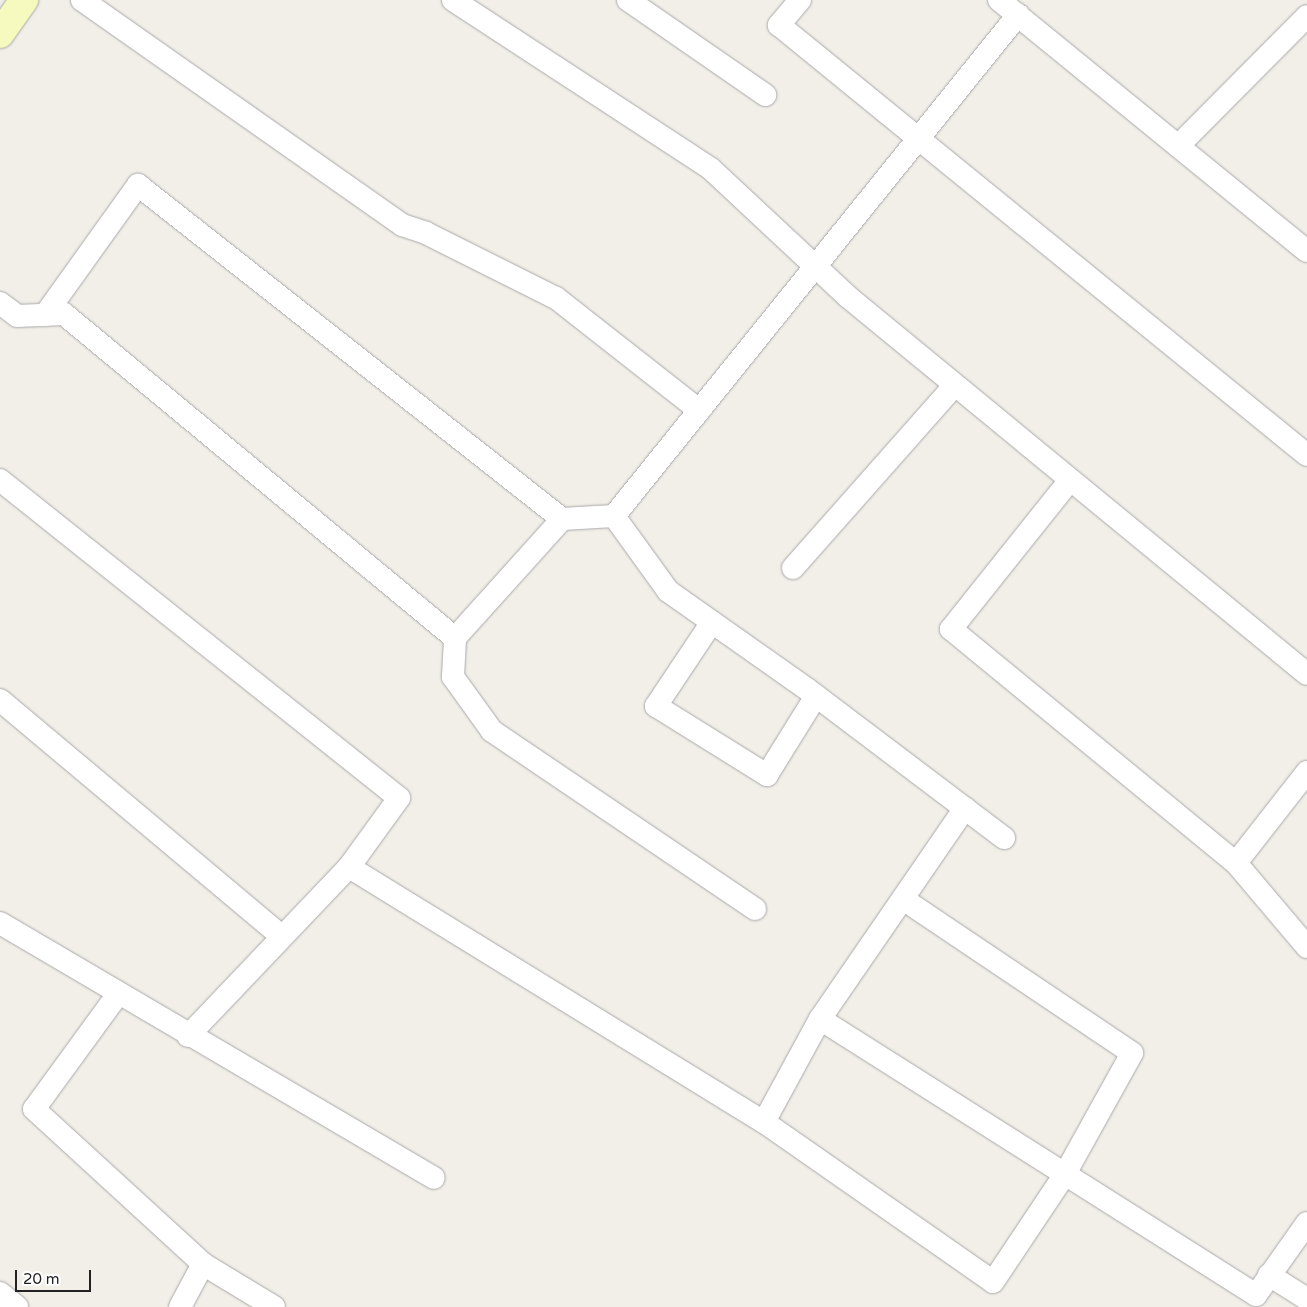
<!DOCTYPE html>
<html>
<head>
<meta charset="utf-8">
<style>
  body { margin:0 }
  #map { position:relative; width:1307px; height:1307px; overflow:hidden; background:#f2efe9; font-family:"Varela Round",sans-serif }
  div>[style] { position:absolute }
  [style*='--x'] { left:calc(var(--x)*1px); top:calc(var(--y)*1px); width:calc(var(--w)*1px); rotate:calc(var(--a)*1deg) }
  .roads { filter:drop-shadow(0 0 1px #a9a9a9) drop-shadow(0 0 1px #a9a9a9) }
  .street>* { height:22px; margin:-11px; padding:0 11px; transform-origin:11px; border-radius:11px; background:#fff }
  .secondary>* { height:28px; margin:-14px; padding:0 14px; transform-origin:14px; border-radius:14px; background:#f7fabf }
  span { translate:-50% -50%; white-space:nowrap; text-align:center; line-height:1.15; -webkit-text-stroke:4.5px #fff; paint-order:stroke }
  .scale { position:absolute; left:15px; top:1270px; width:76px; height:22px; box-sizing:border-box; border:2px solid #222; border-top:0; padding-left:6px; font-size:15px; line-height:18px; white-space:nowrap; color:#222; -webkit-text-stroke:4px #fff; paint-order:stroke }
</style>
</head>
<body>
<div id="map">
  <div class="roads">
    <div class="street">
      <div style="--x:82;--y:0;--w:391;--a:35.1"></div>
      <div style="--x:402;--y:225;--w:25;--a:18"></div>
      <div style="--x:426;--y:233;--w:145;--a:26.6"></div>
      <div style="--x:556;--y:298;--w:182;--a:38.1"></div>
      <div style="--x:453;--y:0;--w:308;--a:33.2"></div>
      <div style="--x:711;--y:169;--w:186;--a:43"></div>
      <div style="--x:847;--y:296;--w:595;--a:39.41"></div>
      <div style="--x:628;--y:0;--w:167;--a:34.7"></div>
      <div style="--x:800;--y:0;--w:33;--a:130"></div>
      <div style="--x:779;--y:25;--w:681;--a:39.16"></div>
      <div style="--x:999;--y:0;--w:397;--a:39.2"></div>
      <div style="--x:1178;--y:146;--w:183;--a:-45.2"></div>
      <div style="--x:0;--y:303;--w:21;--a:37"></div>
      <div style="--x:17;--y:316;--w:47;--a:-2.4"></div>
      <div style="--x:64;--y:314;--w:508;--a:39.65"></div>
      <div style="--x:45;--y:315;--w:160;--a:-54.4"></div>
      <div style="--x:138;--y:185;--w:540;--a:38.23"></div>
      <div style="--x:0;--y:480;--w:510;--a:38.55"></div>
      <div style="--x:399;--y:798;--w:85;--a:125.9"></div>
      <div style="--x:349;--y:867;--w:487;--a:31.6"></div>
      <div style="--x:764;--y:1122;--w:117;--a:-61.5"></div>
      <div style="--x:820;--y:1019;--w:516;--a:32.33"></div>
      <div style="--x:1256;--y:1295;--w:88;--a:-54.7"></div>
      <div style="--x:1070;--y:480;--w:191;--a:128.6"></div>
      <div style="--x:951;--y:629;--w:369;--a:39.4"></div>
      <div style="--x:614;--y:516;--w:92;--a:54.2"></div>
      <div style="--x:668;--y:591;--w:170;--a:35.2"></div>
      <div style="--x:807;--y:689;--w:247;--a:37.1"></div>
      <div style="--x:793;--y:568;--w:244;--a:-48.5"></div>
      <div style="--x:712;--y:622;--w:101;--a:123.7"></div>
      <div style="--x:656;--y:706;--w:131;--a:31.9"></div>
      <div style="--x:767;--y:775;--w:93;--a:-58.2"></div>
      <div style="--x:0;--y:700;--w:368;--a:40"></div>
      <div style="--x:1307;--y:772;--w:115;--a:128"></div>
      <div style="--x:1236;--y:863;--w:110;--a:49.8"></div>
      <div style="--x:755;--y:909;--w:318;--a:-145.9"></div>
      <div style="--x:492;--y:731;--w:67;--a:-125.8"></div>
      <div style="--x:453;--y:677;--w:39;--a:-87"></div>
      <div style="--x:455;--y:638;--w:160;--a:-48"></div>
      <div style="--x:562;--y:519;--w:52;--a:-3.3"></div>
      <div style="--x:614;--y:516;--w:644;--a:-51.12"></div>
      <div style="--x:0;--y:923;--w:503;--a:30.44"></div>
      <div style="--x:118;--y:994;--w:142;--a:126.1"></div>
      <div style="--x:34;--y:1109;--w:229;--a:42.5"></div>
      <div style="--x:203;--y:1264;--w:83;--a:31.2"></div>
      <div style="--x:820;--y:1019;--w:256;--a:-55.5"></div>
      <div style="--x:188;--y:1036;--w:233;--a:-46.4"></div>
      <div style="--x:764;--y:1122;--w:279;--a:34.9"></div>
      <div style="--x:993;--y:1282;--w:130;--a:-56.3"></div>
      <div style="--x:1065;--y:1174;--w:138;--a:-61"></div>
      <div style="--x:1132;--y:1053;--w:276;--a:-146.1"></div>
      <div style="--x:1269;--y:1275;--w:45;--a:32.3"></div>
      <div style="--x:0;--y:1293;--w:22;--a:39"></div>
      <div style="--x:180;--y:1307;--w:49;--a:-61.9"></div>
    </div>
    <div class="secondary">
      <div style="--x:0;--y:34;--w:42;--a:-54.8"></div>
    </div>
  </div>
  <div class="scale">20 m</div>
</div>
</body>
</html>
